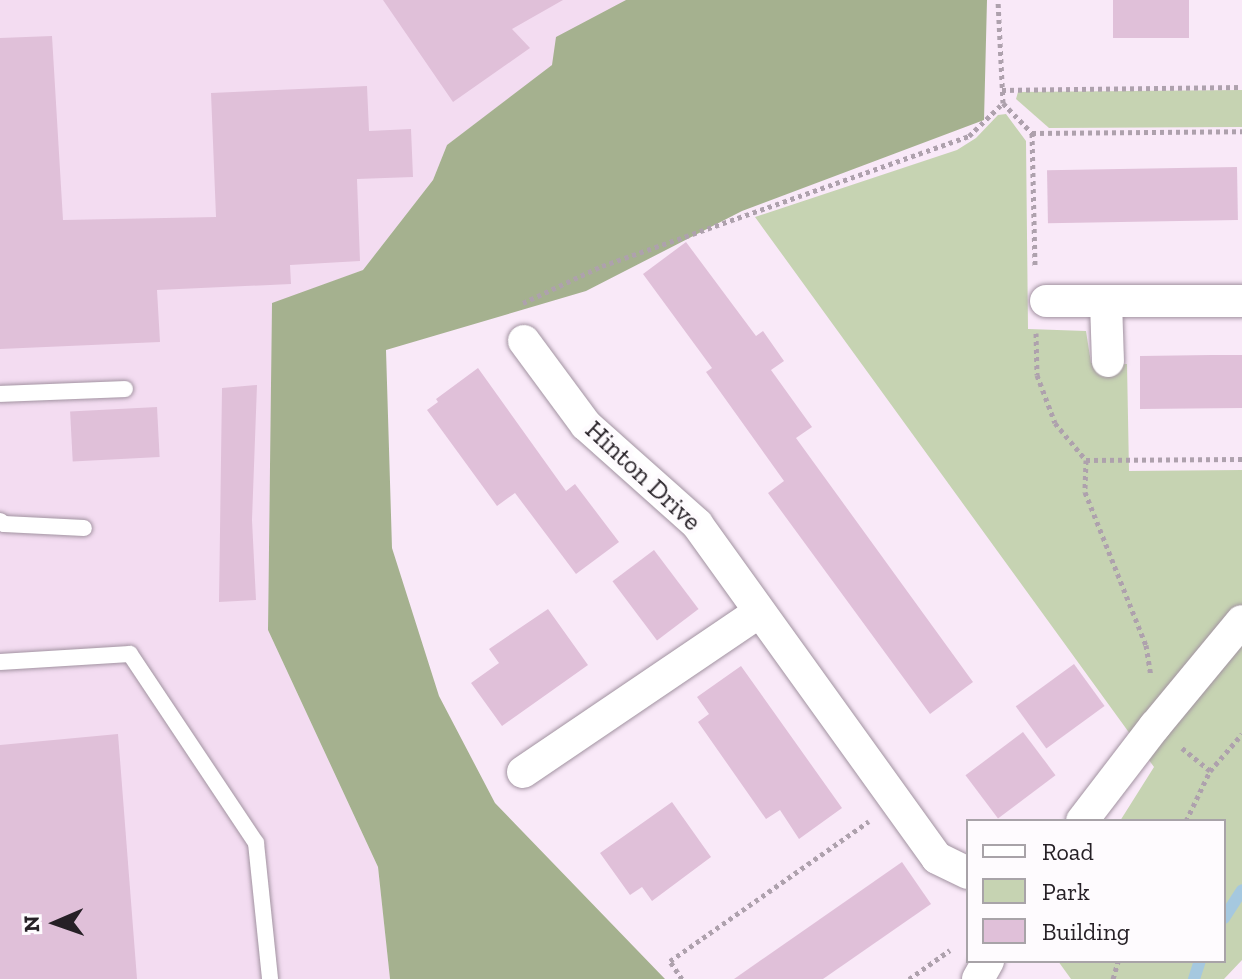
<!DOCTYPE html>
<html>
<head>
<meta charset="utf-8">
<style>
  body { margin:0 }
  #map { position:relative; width:1242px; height:979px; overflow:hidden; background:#f9e9f8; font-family:"Zilla Slab",serif }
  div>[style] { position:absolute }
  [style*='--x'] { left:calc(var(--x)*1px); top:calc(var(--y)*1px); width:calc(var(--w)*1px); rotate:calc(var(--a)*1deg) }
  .built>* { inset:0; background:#f3dcf1 }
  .green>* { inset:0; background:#c6d3b2 }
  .forest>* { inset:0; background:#a5b18f }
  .stream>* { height:12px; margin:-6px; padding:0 6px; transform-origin:6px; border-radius:6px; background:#a5c8df }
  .building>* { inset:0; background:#e0c0d9; transform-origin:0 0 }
  .path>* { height:5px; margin-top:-2.5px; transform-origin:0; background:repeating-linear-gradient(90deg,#aea1ad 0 4px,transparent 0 8px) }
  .roads { filter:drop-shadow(0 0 2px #a293a1) drop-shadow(0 0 2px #a293a1) }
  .lane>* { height:16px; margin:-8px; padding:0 8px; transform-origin:8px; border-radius:8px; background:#fff }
  .street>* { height:32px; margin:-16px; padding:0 16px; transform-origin:16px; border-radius:16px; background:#fff }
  span { translate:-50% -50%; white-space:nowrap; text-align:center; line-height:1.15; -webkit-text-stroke:8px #fefbfe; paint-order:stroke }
  .street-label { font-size:26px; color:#262026 }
  .legend { position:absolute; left:966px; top:819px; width:260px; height:144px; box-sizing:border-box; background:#fefbfe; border:2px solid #a8a3a8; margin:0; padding:10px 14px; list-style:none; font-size:24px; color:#262026 }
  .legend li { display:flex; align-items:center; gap:16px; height:40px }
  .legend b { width:40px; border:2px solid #a8a3a8 }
  .north { position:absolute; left:16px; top:883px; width:80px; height:80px; -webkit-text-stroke:6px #fefbfe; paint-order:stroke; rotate:268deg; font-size:22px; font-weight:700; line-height:32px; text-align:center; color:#262026 }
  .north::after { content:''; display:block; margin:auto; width:28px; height:36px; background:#262026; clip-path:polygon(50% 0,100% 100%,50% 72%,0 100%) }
</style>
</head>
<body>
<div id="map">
  <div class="built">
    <div style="clip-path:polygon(0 0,626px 0,553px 65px,447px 145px,433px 180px,363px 270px,272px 304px,268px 630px,378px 867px,390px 979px,0 979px)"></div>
  </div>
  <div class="green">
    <div style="clip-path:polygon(1242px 90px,1242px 127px,1049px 128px,1016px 99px,1018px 92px)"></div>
    <div style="clip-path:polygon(1006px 114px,1026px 141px,1028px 329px,1086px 331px,1091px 363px,1127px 364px,1129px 471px,1242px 470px,1242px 960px,1224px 979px,1071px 979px,1058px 961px,1224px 961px,1224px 821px,1120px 821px,1154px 767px,755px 217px,957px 150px,976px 138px,998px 115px)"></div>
  </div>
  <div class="forest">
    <div style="clip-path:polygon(626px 0,987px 0,984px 120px,742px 211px,586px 291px,386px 350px,392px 548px,439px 696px,495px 803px,665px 979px,390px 979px,378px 867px,268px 630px,272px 303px,363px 270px,433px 180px,447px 145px,552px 65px,556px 37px)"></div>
  </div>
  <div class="stream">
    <div style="--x:1224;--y:918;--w:33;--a:-57"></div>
    <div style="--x:1194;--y:979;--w:19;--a:-72"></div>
  </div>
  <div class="building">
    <div style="clip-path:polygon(383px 0,563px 0,512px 29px,530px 48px,453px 102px)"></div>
    <div style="left:1113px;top:0;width:76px;height:38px"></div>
    <div style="clip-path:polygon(52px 36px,63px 220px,216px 217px,211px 93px,367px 86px,369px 131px,411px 129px,413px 177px,357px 179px,360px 261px,290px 265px,291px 284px,157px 290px,160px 342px,0 349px,0 38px)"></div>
    <div style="left:1237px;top:167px;width:53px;height:190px;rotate:89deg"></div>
    <div style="clip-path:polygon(686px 242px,756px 336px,763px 331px,784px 361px,771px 370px,812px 427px,796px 438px,973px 682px,930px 714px,768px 493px,784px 481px,706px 372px,712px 368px,643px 274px)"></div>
    <div style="clip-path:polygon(1211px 355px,1242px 355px,1242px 408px,1140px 409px,1140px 356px)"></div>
    <div style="clip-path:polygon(478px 368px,566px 491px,575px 484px,619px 542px,576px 574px,515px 493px,497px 506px,427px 410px,438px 402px,436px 399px)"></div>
    <div style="clip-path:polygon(257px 385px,252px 520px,256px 600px,219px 602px,222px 388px)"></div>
    <div style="left:157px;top:407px;width:50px;height:87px;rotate:87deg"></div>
    <div style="left:654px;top:550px;width:74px;height:52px;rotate:53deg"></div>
    <div style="clip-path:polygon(548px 609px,588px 665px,502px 726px,471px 683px,499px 663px,489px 649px)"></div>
    <div style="left:1074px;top:664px;width:52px;height:72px;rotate:54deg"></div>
    <div style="clip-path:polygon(741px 666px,842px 808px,799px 839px,780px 810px,766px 819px,698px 722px,709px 714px,697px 697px)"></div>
    <div style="left:1023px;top:732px;width:54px;height:72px;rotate:53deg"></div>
    <div style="clip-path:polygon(118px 734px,137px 979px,0 979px,0 745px)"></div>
    <div style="clip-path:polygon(672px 802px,711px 857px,652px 901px,642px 887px,630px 895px,600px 853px)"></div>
    <div style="clip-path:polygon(902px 862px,931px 904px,823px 979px,734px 979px)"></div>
  </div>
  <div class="path">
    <div style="--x:1002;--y:90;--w:240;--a:-0.7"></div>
    <div style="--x:1003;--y:103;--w:42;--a:46"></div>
    <div style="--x:1032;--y:133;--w:134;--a:88.7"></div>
    <div style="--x:1032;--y:133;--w:210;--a:-0.5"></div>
    <div style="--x:523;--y:303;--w:87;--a:-25.1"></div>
    <div style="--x:602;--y:266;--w:389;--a:-19.5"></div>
    <div style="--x:969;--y:136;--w:47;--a:-44.1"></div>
    <div style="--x:1003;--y:103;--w:103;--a:-92.8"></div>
    <div style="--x:1036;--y:333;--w:42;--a:88.6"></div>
    <div style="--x:1037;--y:375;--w:51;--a:69.4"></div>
    <div style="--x:1055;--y:423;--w:48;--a:50"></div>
    <div style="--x:1086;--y:460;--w:156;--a:-0.4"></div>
    <div style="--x:1086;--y:460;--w:32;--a:92"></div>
    <div style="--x:1085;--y:492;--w:165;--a:68.3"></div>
    <div style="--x:1146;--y:645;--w:30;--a:81"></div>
    <div style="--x:1182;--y:748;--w:36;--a:39"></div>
    <div style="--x:1186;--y:821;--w:55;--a:-64.4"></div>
    <div style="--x:1210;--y:771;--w:49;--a:-49.1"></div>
    <div style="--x:682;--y:979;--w:22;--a:-124"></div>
    <div style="--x:670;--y:961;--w:243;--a:-35.1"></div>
    <div style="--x:909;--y:979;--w:50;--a:-35.3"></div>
    <div style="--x:1113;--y:979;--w:19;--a:-74"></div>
  </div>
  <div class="roads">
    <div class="lane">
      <div style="--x:0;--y:394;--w:125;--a:-2.3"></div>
      <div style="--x:0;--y:521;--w:5;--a:37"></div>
      <div style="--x:4;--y:524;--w:80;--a:2.9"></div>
      <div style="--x:0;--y:662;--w:130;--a:-3.5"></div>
      <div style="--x:130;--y:654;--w:227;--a:56.3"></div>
      <div style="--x:256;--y:843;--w:137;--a:84.1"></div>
    </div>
    <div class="street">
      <div style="--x:1046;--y:301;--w:196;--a:0"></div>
      <div style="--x:1106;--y:302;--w:59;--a:88.1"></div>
      <div style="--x:524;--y:341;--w:104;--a:53.6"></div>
      <div style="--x:586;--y:425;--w:149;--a:41.7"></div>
      <div style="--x:697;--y:524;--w:411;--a:54.3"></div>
      <div style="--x:937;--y:858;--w:34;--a:26"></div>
      <div style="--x:523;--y:772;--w:284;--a:-34.1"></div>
      <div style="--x:1082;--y:821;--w:120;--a:-52.5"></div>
      <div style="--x:1155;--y:726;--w:136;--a:-50.4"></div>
      <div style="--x:978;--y:979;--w:21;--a:-61"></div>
    </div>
  </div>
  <div class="street-label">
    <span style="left:643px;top:476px;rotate:43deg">Hinton Drive</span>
  </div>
  <ul class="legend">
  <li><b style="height:10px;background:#fff"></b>Road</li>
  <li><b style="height:22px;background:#c6d3b2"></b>Park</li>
  <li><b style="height:22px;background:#e0c0d9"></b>Building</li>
  </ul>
  <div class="north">N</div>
</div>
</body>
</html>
